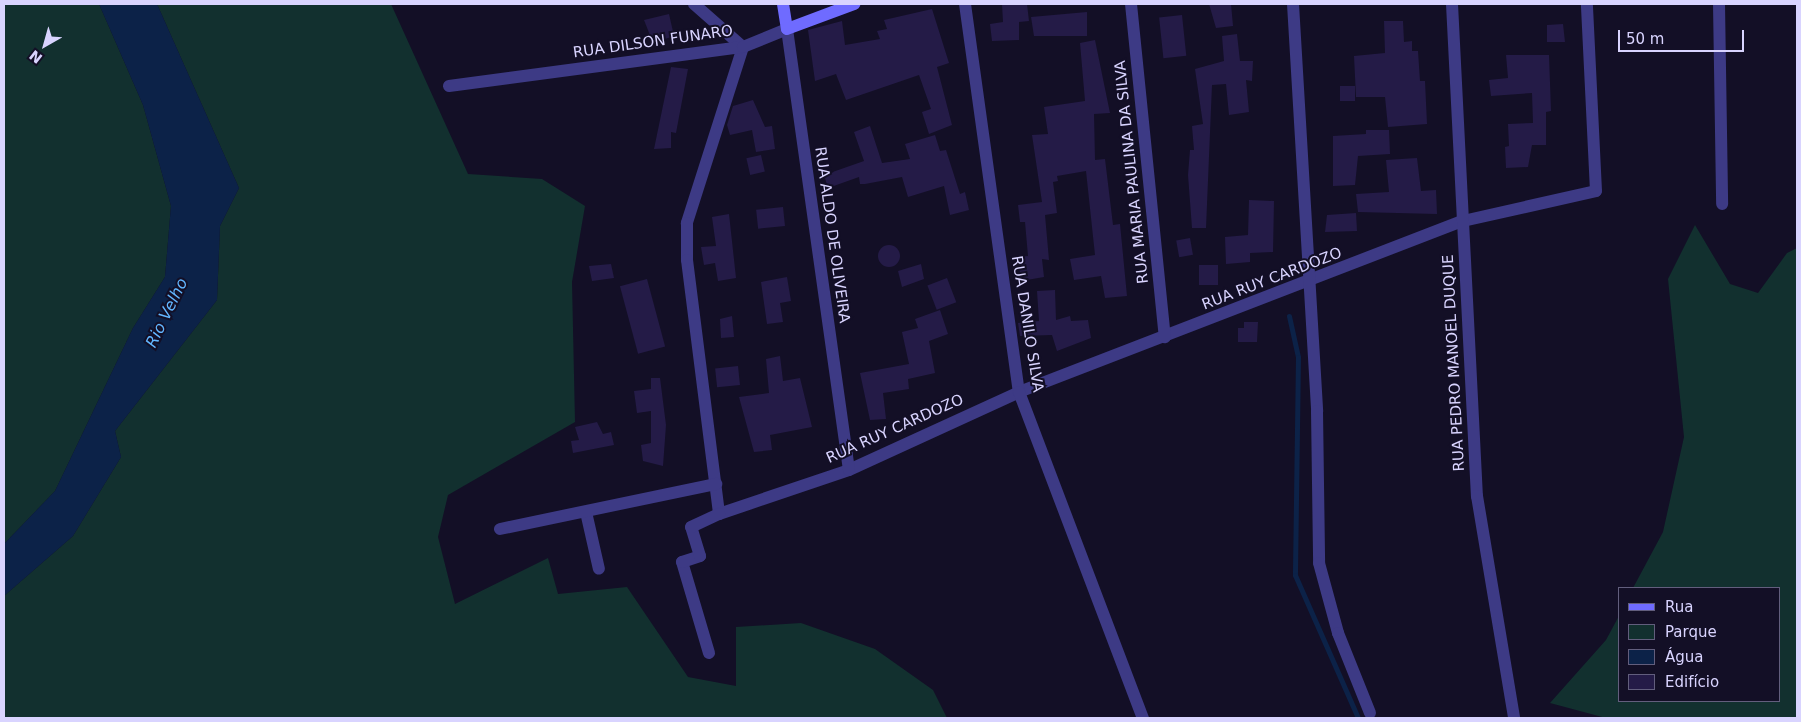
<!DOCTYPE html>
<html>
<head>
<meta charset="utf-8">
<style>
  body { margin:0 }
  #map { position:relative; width:1801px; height:722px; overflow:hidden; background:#130f26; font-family:"DejaVu Sans",sans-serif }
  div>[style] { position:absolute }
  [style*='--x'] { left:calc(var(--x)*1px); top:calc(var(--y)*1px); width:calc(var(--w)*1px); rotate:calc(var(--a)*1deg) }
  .green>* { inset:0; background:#12302f }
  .water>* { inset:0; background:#0c2248 }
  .stream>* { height:5px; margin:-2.5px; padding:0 2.5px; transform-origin:2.5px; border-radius:2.5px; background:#0c2248 }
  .building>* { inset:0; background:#241b47; transform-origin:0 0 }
  .round { border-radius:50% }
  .street>* { height:12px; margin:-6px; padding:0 6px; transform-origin:6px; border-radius:6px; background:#3d3a85 }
  .secondary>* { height:12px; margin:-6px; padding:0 6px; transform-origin:6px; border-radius:6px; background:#6f6bff }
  span { translate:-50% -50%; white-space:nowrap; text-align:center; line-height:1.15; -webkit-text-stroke:4px #130f26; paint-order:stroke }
  .street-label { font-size:15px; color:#d9d4ff }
  .water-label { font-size:16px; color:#62b6ff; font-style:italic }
  .frame { position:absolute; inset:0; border:5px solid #d9d4ff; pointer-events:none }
  .legend { position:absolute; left:1618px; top:587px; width:162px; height:115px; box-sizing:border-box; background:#130f26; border:1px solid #625e7d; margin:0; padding:6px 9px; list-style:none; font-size:15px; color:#d9d4ff }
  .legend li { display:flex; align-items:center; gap:10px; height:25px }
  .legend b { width:25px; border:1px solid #625e7d }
  .north { position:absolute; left:20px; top:20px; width:50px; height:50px; -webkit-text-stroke:4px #130f26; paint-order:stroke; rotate:218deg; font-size:14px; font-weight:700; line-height:20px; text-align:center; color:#d9d4ff }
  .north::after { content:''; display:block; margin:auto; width:18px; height:22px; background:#d9d4ff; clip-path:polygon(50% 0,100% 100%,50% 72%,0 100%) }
  .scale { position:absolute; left:1618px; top:30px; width:126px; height:22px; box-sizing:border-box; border:2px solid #d9d4ff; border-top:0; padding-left:6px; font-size:15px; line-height:18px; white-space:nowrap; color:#d9d4ff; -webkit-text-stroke:4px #130f26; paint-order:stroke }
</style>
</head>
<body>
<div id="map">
  <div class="green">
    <div style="clip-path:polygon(4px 4px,99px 4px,143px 105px,171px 206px,165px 277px,133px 328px,55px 491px,4px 544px)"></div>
    <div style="clip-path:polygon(157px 4px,391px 4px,468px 174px,542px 179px,585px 206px,572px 282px,575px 422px,448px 495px,438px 537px,455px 604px,548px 558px,558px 594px,627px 587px,688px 677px,736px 686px,736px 627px,801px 623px,875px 649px,933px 690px,947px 718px,4px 718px,4px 596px,73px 536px,121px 457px,115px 431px,217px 300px,220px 226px,239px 188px)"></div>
    <div style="clip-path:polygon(1695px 225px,1730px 284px,1758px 293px,1787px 253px,1797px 248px,1797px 718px,1606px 718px,1550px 703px,1606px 640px,1620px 614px,1620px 701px,1780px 701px,1780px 588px,1633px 588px,1663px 532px,1684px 437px,1668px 279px)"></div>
  </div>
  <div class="water">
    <div style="clip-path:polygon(99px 4px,157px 4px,239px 188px,220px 226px,217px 300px,115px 431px,121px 457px,73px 536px,4px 596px,4px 544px,55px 491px,133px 328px,165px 277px,171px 206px,143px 105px)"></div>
  </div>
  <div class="stream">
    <div style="--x:1289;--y:316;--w:42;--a:77.6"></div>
    <div style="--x:1298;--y:357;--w:218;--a:90.8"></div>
    <div style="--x:1295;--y:575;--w:156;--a:66.2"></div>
  </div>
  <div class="building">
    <div style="clip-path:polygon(1002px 4px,1027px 4px,1029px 21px,1019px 22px,1019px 40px,992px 41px,990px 24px,1003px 22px)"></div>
    <div style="clip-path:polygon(1209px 4px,1231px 4px,1233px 26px,1216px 28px)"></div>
    <div style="clip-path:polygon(932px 9px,949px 63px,937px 67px,952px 125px,929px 134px,922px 112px,931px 109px,919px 75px,846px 100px,836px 74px,815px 81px,808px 30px,842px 21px,845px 45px,880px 39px,877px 31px,887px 29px,884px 20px)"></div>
    <div style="clip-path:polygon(1087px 12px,1087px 36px,1034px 36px,1031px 17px)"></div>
    <div style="clip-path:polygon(669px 14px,674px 36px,653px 43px,644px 20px)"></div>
    <div style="left:1182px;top:15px;width:41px;height:23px;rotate:84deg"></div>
    <div style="clip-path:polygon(1384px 21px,1403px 21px,1404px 42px,1412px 41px,1412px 51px,1418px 51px,1420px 81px,1425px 81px,1427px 124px,1388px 127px,1385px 97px,1356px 97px,1354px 56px,1385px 53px)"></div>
    <div style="clip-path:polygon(1563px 24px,1565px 42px,1547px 42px,1547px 25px)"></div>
    <div style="clip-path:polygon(1237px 34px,1240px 61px,1253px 61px,1252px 81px,1246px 80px,1249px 112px,1229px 115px,1226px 84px,1212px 85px,1206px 228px,1192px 228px,1188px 175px,1190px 150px,1194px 150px,1192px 126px,1203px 124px,1195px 69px,1224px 61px,1222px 36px)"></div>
    <div style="clip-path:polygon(1095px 40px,1110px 113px,1094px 114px,1095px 160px,1105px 159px,1113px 225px,1120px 224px,1127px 296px,1105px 298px,1101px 276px,1074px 280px,1070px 259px,1095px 255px,1086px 171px,1057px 176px,1058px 181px,1053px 182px,1057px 213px,1045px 215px,1049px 260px,1042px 259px,1044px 277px,1021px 281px,1018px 257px,1028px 256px,1025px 222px,1020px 222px,1018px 205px,1042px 202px,1032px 135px,1048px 134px,1044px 107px,1085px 101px,1080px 43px)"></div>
    <div style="clip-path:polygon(1506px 55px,1549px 55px,1551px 111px,1546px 112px,1546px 145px,1532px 145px,1528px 167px,1506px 168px,1505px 147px,1509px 146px,1508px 124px,1533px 123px,1532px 93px,1491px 96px,1489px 80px,1508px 78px)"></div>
    <div style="clip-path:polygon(671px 67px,688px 69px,676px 133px,671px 132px,671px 148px,654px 149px)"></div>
    <div style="left:1340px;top:86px;width:15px;height:15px"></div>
    <div style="clip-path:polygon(753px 100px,765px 127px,772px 126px,775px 149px,756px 152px,752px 130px,730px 135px,727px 125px,733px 106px)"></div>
    <div style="clip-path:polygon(870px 126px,882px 163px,910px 159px,905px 144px,935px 135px,940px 151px,946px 150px,960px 194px,965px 192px,969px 210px,950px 215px,944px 186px,908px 197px,902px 177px,865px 184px,860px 184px,859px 177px,828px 188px,824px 175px,864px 161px,854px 132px)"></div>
    <div style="clip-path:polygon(1366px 130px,1389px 130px,1390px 154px,1358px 156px,1355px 185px,1333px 186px,1333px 136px,1366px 134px)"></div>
    <div style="left:761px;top:155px;width:17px;height:15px;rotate:77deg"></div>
    <div style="clip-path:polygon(1417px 158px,1421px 191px,1436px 190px,1437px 214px,1358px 212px,1356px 194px,1389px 192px,1386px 160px)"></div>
    <div style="clip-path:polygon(1249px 200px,1274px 201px,1273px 252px,1250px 253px,1250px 262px,1226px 264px,1225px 237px,1248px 235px)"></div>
    <div style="left:783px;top:207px;width:19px;height:27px;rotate:84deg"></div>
    <div style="clip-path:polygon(1356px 213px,1357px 231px,1325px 232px,1327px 215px)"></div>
    <div style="clip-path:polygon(729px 214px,736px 278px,718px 281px,715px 263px,704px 265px,701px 247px,716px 246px,712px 217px)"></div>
    <div style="left:1190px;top:238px;width:17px;height:14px;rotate:80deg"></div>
    <div class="round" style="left:878px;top:245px;width:22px;height:22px"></div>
    <div style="clip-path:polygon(611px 264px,614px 278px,592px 281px,589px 266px)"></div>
    <div style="clip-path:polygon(921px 264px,924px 279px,902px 287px,898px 271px)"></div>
    <div style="left:1199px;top:265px;width:19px;height:20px"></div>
    <div style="clip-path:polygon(787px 277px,791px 301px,780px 303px,783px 322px,767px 324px,761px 282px)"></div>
    <div style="left:947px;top:278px;width:26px;height:21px;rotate:69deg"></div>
    <div style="left:647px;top:279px;width:70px;height:28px;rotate:75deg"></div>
    <div style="clip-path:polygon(1055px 290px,1056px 320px,1070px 316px,1071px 321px,1088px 320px,1091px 338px,1057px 351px,1052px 335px,1020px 336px,1018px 323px,1039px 321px,1037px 291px)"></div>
    <div style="clip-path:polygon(940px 310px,948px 334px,929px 341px,935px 373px,908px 379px,909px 389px,883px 393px,886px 419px,870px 420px,860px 373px,909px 364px,902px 332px,918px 328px,915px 319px)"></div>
    <div style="clip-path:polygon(732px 316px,734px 337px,721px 338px,720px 319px)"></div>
    <div style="clip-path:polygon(1244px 322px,1258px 322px,1257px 342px,1238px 342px,1238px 328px,1244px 328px)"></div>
    <div style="clip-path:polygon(780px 356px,783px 381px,800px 378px,812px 427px,770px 435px,772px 450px,754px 452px,739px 397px,769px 393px,766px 359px)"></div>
    <div style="left:738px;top:366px;width:19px;height:23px;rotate:84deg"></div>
    <div style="clip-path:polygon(651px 378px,660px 378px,666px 425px,663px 466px,643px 461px,641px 445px,651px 443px,651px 411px,637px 413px,634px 391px,651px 389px)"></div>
    <div style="clip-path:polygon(597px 422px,603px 434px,611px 432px,614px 445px,573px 453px,571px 441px,579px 440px,575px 427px)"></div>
  </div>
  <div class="street">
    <div style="--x:694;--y:4;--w:65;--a:41.3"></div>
    <div style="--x:743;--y:47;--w:185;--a:107.7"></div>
    <div style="--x:687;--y:223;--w:37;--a:90"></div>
    <div style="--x:687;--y:260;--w:256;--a:82.8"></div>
    <div style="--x:719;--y:514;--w:137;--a:-18.7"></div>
    <div style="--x:849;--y:470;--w:187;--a:-24.6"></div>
    <div style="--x:1019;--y:392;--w:476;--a:-21.1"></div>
    <div style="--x:1463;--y:221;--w:136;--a:-12.7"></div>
    <div style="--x:1596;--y:191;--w:187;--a:-92.8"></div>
    <div style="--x:965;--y:4;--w:392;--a:82.1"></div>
    <div style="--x:1019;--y:392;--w:349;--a:69.2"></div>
    <div style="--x:1131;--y:4;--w:335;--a:84.2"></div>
    <div style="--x:1293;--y:4;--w:408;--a:86.6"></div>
    <div style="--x:1317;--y:411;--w:152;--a:89.2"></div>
    <div style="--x:1319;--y:563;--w:73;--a:74.8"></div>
    <div style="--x:1338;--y:633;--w:86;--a:68.2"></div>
    <div style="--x:1452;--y:4;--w:493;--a:87.1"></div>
    <div style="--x:1477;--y:496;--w:225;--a:80.5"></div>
    <div style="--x:1719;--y:4;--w:200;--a:89.1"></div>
    <div style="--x:449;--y:86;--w:297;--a:-7.6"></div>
    <div style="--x:743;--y:47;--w:48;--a:-22.2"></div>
    <div style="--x:787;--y:29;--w:445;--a:82"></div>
    <div style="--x:586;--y:512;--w:58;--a:77.2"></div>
    <div style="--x:500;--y:529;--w:221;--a:-11.8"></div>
    <div style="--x:709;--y:653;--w:95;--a:-106.5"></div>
    <div style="--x:682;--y:562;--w:19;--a:-18"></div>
    <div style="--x:700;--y:556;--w:30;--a:-107"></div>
    <div style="--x:691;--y:527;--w:31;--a:-25"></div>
  </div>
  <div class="secondary">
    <div style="--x:783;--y:4;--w:25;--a:81"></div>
    <div style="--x:787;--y:29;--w:72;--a:-20.5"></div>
  </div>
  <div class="street-label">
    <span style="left:653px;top:42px;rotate:-8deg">RUA DILSON FUNARO</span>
    <span style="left:1132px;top:172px;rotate:-96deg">RUA MARIA PAULINA DA SILVA</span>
    <span style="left:832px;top:235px;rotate:82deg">RUA ALDO DE OLIVEIRA</span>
    <span style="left:1272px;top:279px;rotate:-21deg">RUA RUY CARDOZO</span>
    <span style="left:1027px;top:324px;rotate:81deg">RUA DANILO SILVA</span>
    <span style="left:1454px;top:363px;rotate:-93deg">RUA PEDRO MANOEL DUQUE</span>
    <span style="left:895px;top:429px;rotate:-24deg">RUA RUY CARDOZO</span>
  </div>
  <div class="water-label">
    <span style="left:167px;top:313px;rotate:-64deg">Rio Velho</span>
  </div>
  <div class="frame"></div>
  <ul class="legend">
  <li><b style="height:6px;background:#6f6bff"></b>Rua</li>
  <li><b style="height:14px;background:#12302f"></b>Parque</li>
  <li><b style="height:14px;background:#0c2248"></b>Água</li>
  <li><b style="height:14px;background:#241b47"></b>Edifício</li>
  </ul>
  <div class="north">N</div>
  <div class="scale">50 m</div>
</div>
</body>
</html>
